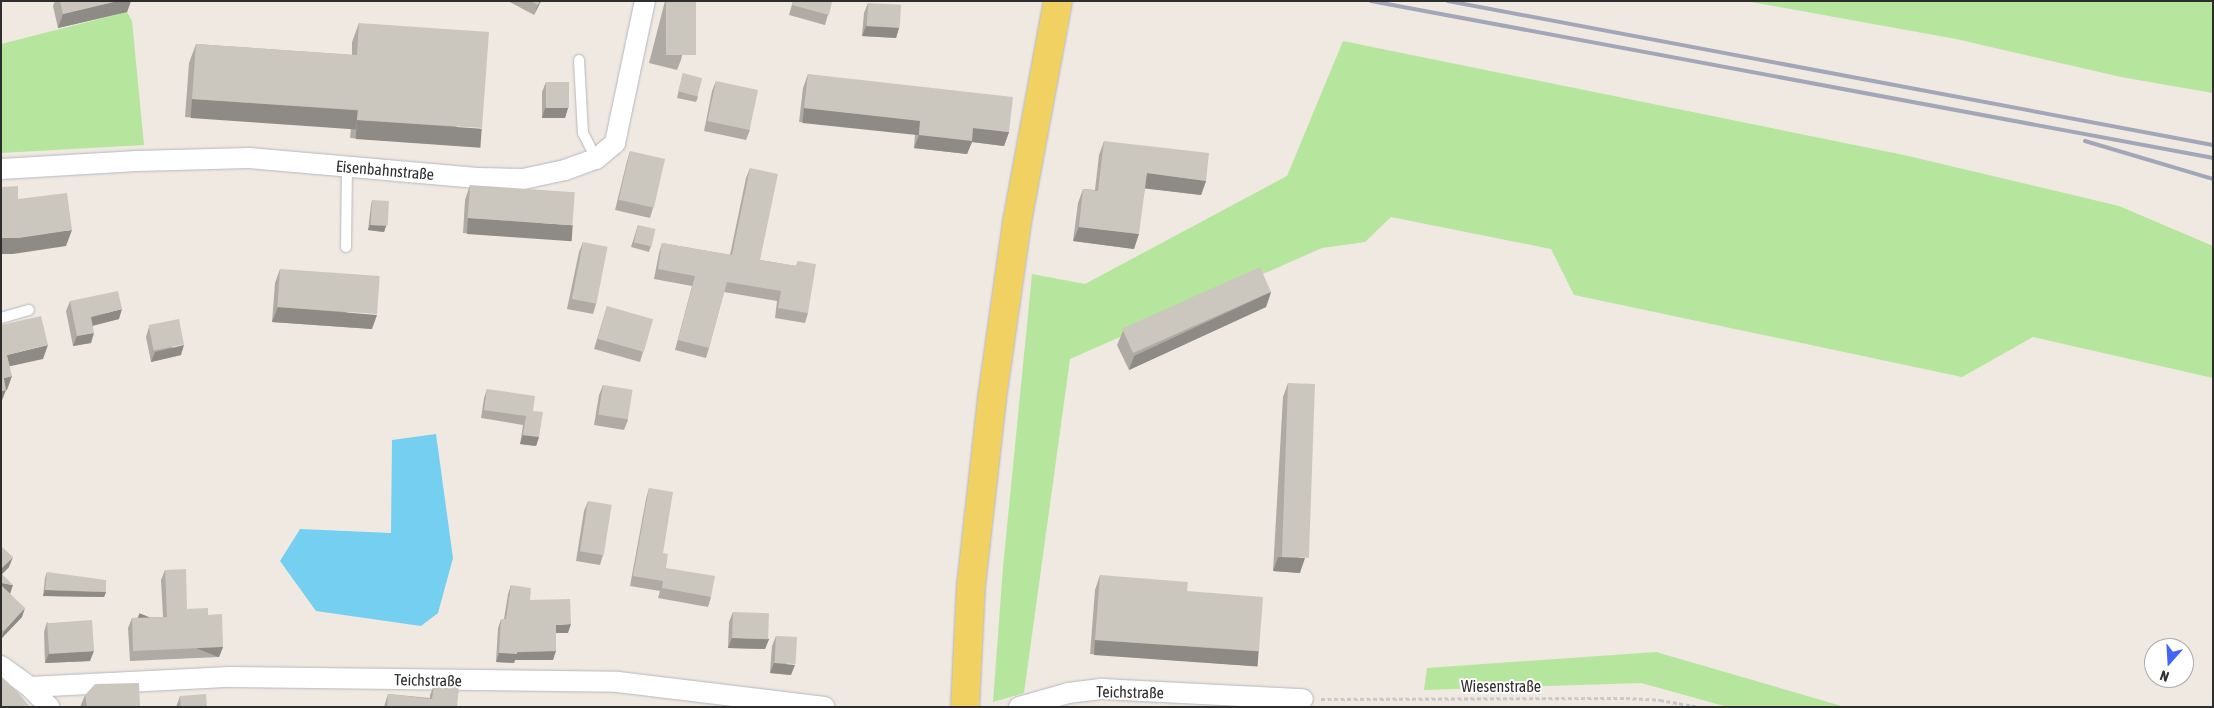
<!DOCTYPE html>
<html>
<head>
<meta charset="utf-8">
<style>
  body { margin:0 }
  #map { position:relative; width:2214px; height:708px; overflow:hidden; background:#efe9e1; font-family:"Asap Condensed",sans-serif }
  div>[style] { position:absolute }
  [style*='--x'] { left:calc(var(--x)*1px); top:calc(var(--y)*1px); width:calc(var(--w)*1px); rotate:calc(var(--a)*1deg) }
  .green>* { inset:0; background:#b6e59e }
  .water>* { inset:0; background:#75cff0 }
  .path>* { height:3px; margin-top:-1.5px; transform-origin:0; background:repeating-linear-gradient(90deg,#c9c9c9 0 4px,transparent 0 6.5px) }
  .roads { filter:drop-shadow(0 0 1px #b4b7c1) drop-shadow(0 0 1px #b4b7c1) }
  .service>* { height:10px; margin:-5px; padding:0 5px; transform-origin:5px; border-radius:5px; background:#fff }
  .minor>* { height:20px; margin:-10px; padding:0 10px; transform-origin:10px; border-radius:10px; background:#fff }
  .primary>* { height:28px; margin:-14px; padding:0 14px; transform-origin:14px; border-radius:14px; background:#f2d163 }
  .rail>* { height:4px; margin:-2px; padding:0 2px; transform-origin:2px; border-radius:2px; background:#a3a6b8 }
  .wall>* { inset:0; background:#afaba4 }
  .shaded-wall>* { inset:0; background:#8e8b86; transform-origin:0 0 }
  .building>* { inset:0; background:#cbc7bf; transform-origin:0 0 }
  span { translate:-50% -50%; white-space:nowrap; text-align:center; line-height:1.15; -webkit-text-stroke:4px #fff; paint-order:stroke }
  .street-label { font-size:16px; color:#2e2e2e }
  .frame { position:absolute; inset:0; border:2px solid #2e2e2e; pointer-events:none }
  .north { position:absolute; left:2144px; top:638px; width:50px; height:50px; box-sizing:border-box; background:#fff; border:1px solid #ababab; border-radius:50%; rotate:199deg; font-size:14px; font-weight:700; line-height:20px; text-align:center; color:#2e2e2e }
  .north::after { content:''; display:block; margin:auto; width:18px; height:22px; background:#4264fb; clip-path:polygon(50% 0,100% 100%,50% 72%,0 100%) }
</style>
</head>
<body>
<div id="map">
  <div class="green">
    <div style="clip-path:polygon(1746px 1px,2213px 1px,2213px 93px,2121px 77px,1956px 39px)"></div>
    <div style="clip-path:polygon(127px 12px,132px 21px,144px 145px,1px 153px,1px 44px)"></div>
    <div style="clip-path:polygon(1343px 41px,1904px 155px,2119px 206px,2213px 246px,2213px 378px,2033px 337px,1962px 377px,1574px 295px,1551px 249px,1391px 217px,1365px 242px,1322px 248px,1070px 359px,1024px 693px,993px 702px,1003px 567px,1032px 274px,1085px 284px,1287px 176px)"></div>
    <div style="clip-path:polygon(1656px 652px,1845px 707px,1728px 707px,1641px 683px,1424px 690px,1427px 668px)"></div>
  </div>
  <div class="water">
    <div style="clip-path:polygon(436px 434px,453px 558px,438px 613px,421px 626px,316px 611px,280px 561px,300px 529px,391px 533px,392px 440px)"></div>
  </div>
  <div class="path">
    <div style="--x:1321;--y:699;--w:305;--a:-0.2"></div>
    <div style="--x:1626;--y:698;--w:34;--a:3"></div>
    <div style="--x:1660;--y:700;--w:40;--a:10"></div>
  </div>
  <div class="roads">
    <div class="service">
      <div style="--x:579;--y:60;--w:73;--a:86.9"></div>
      <div style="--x:583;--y:133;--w:29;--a:63"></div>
      <div style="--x:346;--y:247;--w:79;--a:-89.3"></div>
      <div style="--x:1;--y:318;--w:29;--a:-16"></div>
    </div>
    <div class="minor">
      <div style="--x:1;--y:169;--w:136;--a:-3.4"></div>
      <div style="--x:137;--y:161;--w:112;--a:-1.5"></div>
      <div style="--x:249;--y:158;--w:229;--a:5"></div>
      <div style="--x:477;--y:178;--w:46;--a:1.2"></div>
      <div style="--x:523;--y:179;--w:43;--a:-12.1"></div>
      <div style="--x:565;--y:170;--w:33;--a:-20"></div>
      <div style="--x:596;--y:159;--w:25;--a:-40"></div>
      <div style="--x:615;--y:143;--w:145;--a:-78.1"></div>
      <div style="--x:1;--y:666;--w:36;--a:36"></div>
      <div style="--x:30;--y:687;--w:200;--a:-2.9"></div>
      <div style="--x:230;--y:677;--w:388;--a:0.7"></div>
      <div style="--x:618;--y:682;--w:208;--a:6.9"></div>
      <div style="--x:30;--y:687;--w:28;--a:46"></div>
      <div style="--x:1019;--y:707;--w:51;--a:-15.9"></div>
      <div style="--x:1068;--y:693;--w:35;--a:-7"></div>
      <div style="--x:1103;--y:689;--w:200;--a:2.9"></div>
    </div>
    <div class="primary">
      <div style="--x:965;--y:707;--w:121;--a:-87.2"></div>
      <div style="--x:971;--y:586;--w:189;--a:-83.6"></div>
      <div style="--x:992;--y:398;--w:178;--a:-81.9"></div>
      <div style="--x:1017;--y:222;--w:225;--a:-79.5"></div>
    </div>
  </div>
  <div class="rail">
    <div style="--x:1371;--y:1;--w:857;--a:10.56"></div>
    <div style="--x:1448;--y:1;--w:778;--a:10.66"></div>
    <div style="--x:2085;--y:141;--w:134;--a:16.5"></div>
  </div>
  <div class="wall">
    <div style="clip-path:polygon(55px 1px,131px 1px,127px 12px,58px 28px,53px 6px)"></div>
    <div style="clip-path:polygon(508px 1px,541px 1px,534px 15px)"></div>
    <div style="clip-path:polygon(665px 1px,696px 1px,681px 60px,677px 70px,649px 63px)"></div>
    <div style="clip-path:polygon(793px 1px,832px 1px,825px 25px,789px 15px)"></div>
    <div style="clip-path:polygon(868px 3px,899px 28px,896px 38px,862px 36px,864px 13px)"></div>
    <div style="clip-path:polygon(359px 23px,476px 147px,350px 138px,351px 128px,185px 117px,189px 63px,196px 44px,352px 55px,352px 42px)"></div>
    <div style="clip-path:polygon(683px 73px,698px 97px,696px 102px,677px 98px)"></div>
    <div style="clip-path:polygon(808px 74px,1009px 132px,1004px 146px,972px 142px,967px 154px,914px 148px,915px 134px,799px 122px,803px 88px)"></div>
    <div style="clip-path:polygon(716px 81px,750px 130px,746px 140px,704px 131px,712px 91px)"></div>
    <div style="clip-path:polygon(546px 82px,568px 108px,565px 118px,542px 118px,542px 92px)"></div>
    <div style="clip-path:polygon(1104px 141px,1206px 181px,1201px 195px,1145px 188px,1134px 249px,1073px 241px,1078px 203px,1083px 189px,1095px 190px,1099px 155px)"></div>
    <div style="clip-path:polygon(630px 151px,653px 208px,650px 218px,615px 210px,627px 161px)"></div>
    <div style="clip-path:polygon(750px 168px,760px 260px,796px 266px,798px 261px,808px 313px,805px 323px,775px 318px,777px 301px,724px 292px,709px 348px,706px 358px,675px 350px,692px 286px,654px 279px,659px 253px,662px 243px,730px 255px,746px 178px)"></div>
    <div style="clip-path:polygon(470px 185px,567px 240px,463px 233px,465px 200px)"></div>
    <div style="clip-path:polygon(372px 200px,386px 226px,384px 232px,368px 230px,371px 205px)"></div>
    <div style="clip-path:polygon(638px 225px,651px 246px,649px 252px,631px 247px)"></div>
    <div style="clip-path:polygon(583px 242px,596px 304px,593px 314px,567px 309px,579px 252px)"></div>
    <div style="clip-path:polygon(280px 269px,372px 329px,272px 322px,275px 283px)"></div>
    <div style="clip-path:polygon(1271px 292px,1266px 307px,1129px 370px,1117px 345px,1123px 331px)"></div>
    <div style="clip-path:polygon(70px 301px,119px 319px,93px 326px,91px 343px,73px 346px,66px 311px)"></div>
    <div style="clip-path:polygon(607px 306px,643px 352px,640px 362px,594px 349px)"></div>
    <div style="clip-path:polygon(149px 327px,181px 355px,151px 362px,146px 337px)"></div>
    <div style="clip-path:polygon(1288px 383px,1300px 573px,1273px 571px,1283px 397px)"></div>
    <div style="clip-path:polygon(603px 385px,628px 420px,624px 430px,594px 425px,599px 395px)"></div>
    <div style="clip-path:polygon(487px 389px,533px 411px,539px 437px,536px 446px,520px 444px,523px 425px,481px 418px,484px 398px)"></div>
    <div style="clip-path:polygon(649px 488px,663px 553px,666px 568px,711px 597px,708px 607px,658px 598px,660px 591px,630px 586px,646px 499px)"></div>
    <div style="clip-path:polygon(588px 501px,603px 555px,600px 565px,576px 561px,584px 511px)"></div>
    <div style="clip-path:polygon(1px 546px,9px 567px,2px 574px,10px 593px,22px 617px,1px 639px)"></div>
    <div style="clip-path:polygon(165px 570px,187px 609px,208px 615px,223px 647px,219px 657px,130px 661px,128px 628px,132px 618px,163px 617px,161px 580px)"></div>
    <div style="clip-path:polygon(47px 572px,106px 592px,104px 597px,43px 596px,45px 578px)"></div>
    <div style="clip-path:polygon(1100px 575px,1259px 651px,1253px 666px,1090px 654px,1095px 590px)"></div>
    <div style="clip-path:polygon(511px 585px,530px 600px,568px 633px,556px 633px,553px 660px,515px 660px,514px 663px,496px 662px,498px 628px,501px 619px,504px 619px,508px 594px)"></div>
    <div style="clip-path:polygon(733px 612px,769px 639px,765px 649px,728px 648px,729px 622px)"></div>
    <div style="clip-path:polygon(47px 622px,90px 661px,45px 663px,44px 632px)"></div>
    <div style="clip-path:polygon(776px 636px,791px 675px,770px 673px,772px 646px)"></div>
    <div style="clip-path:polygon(434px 685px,457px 707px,384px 707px,388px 694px,430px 698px,430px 695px)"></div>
    <div style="clip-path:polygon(85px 695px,140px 707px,80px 707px)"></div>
    <div style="clip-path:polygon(180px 696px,207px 707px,176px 707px)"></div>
  </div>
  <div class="shaded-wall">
    <div style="clip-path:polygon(118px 1px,131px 1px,127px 12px,58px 28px,63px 14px)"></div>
    <div style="clip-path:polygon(540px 1px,541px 1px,534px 15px,538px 5px)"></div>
    <div style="clip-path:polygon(866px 26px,899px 28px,896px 38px,862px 36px)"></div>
    <div style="left:192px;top:99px;width:166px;height:19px;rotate:4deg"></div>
    <div style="clip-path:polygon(545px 108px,568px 108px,565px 118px,542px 118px)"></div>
    <div style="left:804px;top:108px;width:117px;height:15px;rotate:6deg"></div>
    <div style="left:357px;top:120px;width:125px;height:19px;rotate:4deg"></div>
    <div style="clip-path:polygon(973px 128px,1009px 132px,1004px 146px,972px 142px,967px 154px,914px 148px,919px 135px)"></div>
    <div style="clip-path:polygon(1147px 173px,1206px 181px,1201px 195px,1141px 188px)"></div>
    <div style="left:468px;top:218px;width:105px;height:16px;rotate:4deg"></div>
    <div style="clip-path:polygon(370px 225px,386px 226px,384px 232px,368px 230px)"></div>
    <div style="clip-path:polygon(1079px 227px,1139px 234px,1134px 249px,1073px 241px)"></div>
    <div style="clip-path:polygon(72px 230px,66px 246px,13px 254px,1px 254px,1px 238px)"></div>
    <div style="clip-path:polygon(1271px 292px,1266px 307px,1129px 370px,1134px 356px)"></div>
    <div style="clip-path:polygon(278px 307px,377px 315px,372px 329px,272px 322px)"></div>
    <div style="clip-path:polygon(122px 309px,119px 319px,87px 327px,91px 317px)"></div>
    <div style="clip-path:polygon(94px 333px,91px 343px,73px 346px,77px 336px)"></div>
    <div style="clip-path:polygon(48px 345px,43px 359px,2px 368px,7px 355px)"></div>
    <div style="clip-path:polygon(184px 345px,181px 355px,151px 362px,155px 352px)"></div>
    <div style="clip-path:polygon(12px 376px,7px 390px,1px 391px,4px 378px)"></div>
    <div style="clip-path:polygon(6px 390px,1px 403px,1px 391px)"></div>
    <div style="clip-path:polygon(523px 435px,539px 437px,536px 446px,520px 444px)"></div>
    <div style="clip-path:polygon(13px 557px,9px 567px,1px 575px,1px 569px)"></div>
    <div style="clip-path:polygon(1278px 557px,1305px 558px,1300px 573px,1273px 571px)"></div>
    <div style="clip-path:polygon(1px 583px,13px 585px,10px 594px,1px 593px)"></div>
    <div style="clip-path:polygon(45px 590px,106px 592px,104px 597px,43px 596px)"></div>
    <div style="clip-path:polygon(25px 608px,22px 617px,1px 639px,4px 631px)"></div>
    <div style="clip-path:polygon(571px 624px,568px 633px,552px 633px,556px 625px)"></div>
    <div style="clip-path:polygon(732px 638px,769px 639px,765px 649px,728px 648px)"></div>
    <div style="left:1095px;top:640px;width:164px;height:15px;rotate:4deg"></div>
    <div style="left:223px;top:647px;width:11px;height:90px;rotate:112deg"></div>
    <div style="clip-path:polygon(94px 651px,90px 661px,45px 663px,49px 653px)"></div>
    <div style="clip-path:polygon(556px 651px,553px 660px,515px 660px,514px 663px,496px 662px,499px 653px)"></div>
    <div style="clip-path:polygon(774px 663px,795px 665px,791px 675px,770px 673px)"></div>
  </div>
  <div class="building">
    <div style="clip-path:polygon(60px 1px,118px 1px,63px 14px)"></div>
    <div style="clip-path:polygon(531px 1px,540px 1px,538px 5px)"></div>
    <div style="left:666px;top:1px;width:30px;height:54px"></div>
    <div style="clip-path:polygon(794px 1px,832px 1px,829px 15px,792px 5px)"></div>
    <div style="left:868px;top:3px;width:33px;height:23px;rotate:3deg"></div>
    <div style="clip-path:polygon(359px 23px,489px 32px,482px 128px,357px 120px,358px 110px,192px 99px,196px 44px,357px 55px)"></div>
    <div style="left:683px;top:73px;width:20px;height:19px;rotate:15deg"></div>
    <div style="clip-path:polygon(808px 74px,1013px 97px,1009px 132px,973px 128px,972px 141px,919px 135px,920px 121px,804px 108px)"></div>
    <div style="left:716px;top:81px;width:43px;height:41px;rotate:12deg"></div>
    <div style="left:546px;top:82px;width:23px;height:26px"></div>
    <div style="clip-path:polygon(1104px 141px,1209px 153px,1206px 181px,1147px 173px,1139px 234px,1079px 227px,1083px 189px,1098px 191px)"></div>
    <div style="left:630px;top:151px;width:36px;height:50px;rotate:13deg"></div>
    <div style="clip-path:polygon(750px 168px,778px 174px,760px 260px,797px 266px,798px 261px,816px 264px,808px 313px,778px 308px,781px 291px,727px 282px,709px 348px,678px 340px,695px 276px,658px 269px,662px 243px,732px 255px)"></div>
    <div style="left:470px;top:185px;width:105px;height:33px;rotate:4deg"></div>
    <div style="clip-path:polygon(18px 186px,18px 199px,67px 193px,72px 230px,19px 238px,1px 238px,1px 187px)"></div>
    <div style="left:372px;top:200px;width:17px;height:25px;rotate:3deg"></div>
    <div style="left:638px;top:225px;width:18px;height:18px;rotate:13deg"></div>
    <div style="left:583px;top:242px;width:25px;height:58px;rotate:11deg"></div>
    <div style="left:1260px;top:267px;width:27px;height:151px;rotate:66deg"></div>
    <div style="left:280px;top:269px;width:100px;height:38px;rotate:4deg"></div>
    <div style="clip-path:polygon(118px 291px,122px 309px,91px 317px,94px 333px,77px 336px,70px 301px)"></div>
    <div style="left:607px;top:306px;width:48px;height:34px;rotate:16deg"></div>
    <div style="clip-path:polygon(41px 316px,48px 345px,7px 355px,12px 376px,4px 378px,6px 390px,1px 391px,1px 325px)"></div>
    <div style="left:179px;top:319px;width:26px;height:31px;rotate:79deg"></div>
    <div style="left:1288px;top:383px;width:27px;height:174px;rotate:2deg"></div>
    <div style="left:603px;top:385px;width:30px;height:30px;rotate:9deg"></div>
    <div style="clip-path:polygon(487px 389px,535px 396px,533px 411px,543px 412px,539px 437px,523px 435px,526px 416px,484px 410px)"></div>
    <div style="clip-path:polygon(649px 488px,673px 492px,663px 553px,668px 554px,666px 568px,715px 576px,711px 597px,662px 588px,663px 581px,633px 576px)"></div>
    <div style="left:588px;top:501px;width:24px;height:51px;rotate:9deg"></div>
    <div style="clip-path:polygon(1px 546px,13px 557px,1px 569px)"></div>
    <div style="clip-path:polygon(186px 569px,187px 609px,208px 608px,208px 615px,222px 614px,223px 647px,133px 651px,132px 618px,167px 617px,165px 570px)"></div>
    <div style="clip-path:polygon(47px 572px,106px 580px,106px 592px,45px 590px)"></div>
    <div style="clip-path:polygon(1px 573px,13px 585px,1px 583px)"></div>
    <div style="clip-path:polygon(1100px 575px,1188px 582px,1187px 591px,1263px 597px,1259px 651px,1095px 640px)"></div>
    <div style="clip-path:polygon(1px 585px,25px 608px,4px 631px,1px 629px)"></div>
    <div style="clip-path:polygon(511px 585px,531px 588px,530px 600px,570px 599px,571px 624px,556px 625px,556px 651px,517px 652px,517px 654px,499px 653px,501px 619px,506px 619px)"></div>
    <div style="left:733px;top:612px;width:36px;height:26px;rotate:2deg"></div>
    <div style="left:92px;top:620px;width:31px;height:45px;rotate:86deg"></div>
    <div style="left:776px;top:636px;width:21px;height:27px;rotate:3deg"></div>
    <div style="clip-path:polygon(1px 676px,16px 690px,30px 707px,1px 707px)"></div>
    <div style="clip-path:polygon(139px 683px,140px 707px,87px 707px,85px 695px,95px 684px)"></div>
    <div style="clip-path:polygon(434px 685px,459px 687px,457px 707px,387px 707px,388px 694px,432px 699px)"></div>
    <div style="clip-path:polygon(206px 694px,207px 707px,180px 707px,181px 707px,180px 696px)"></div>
    <div style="clip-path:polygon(722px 705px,736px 707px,721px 707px)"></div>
  </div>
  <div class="street-label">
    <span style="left:385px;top:170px;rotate:5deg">Eisenbahnstraße</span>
    <span style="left:428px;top:680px;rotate:1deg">Teichstraße</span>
    <span style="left:1501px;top:686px">Wiesenstraße</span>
    <span style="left:1130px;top:692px;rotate:1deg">Teichstraße</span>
  </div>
  <div class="frame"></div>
  <div class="north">N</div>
</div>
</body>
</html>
